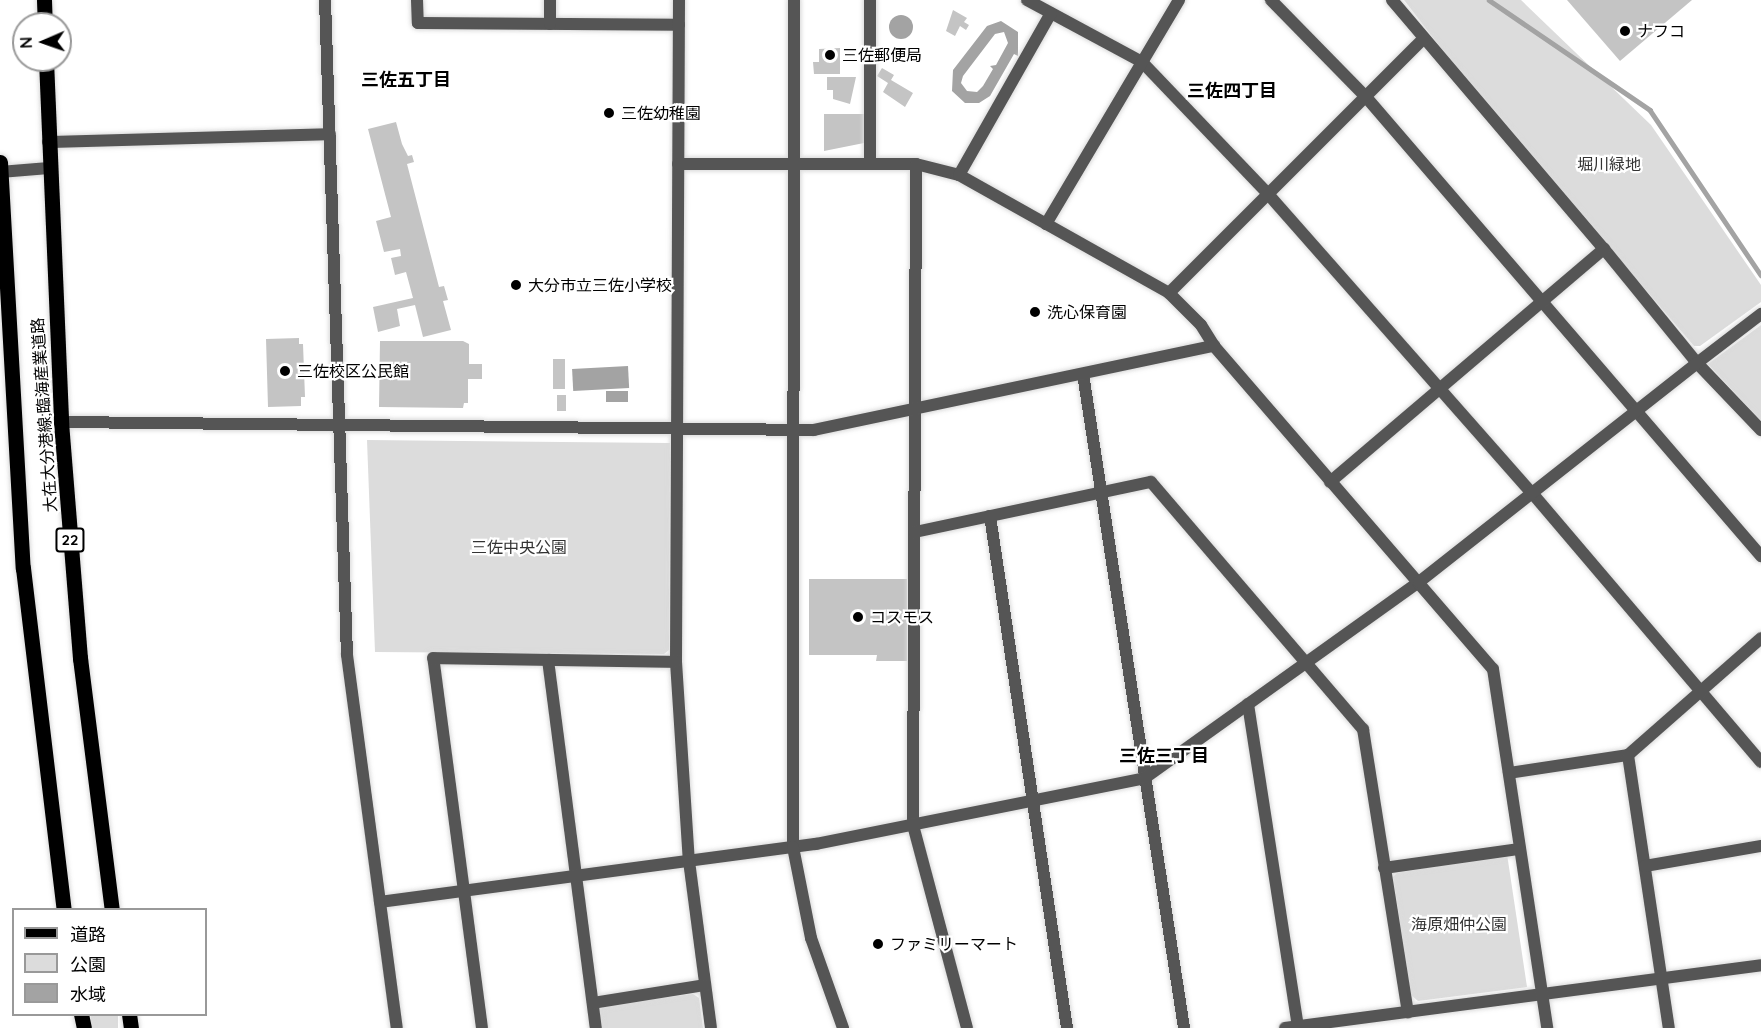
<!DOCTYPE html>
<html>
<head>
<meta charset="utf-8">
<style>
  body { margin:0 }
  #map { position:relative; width:1761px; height:1028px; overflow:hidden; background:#fff; font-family:Quicksand,"Noto Sans JP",sans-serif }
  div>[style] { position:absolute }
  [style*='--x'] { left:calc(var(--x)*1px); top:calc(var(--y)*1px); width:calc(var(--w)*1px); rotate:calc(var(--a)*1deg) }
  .green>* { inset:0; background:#dcdcdc; transform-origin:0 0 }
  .water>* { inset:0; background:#a3a3a3; transform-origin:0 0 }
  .round { border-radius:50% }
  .stream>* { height:4.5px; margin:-2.25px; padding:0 2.25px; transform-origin:2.25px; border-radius:2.25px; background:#a3a3a3 }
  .building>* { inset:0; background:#c4c4c4; transform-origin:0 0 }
  .roads { filter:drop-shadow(0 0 2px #dbdbdb) drop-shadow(0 0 2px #dbdbdb) }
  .minor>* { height:12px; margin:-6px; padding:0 6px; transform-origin:6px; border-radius:6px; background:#555 }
  .tertiary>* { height:12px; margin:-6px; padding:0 6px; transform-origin:6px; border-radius:6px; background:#555 }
  .primary>* { height:15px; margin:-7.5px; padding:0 7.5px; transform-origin:7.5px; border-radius:7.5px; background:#000 }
  .dots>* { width:16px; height:16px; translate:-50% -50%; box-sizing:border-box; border:3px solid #fff; border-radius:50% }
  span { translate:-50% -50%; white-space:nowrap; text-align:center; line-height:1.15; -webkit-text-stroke:4.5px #fff; paint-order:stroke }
  .shield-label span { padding:2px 4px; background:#fff; border:2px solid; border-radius:4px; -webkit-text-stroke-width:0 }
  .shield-label { font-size:15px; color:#000; font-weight:700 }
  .poi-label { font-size:16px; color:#000 }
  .left { translate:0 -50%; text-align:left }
  .park-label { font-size:16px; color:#333 }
  .street-label { font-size:16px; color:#000 }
  .neighbourhood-label { font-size:18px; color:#000; font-weight:700 }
  .legend { position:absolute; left:12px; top:908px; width:195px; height:108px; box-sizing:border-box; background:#fff; border:2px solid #999; margin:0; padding:8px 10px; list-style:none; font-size:18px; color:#000 }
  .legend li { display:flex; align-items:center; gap:12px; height:30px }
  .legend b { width:30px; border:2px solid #999 }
  .north { position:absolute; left:12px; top:12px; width:60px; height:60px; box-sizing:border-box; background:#fff; border:2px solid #999; border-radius:50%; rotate:268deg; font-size:16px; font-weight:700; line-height:24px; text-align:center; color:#000 }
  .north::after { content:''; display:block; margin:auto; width:21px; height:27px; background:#000; clip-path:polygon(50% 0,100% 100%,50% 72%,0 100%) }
</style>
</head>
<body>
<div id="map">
  <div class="green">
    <div style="clip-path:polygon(1404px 0,1521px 0,1651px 125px,1761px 285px,1761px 302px,1700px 346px,1694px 346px,1468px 83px)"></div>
    <div style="clip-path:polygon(1761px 325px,1761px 421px,1708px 364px)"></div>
    <div style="clip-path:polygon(367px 440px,670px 443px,669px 650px,664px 654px,375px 652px)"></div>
    <div style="clip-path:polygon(1507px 854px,1527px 987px,1418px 1001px,1411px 995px,1393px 877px,1397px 873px)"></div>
    <div style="clip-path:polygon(693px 994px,699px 998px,703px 1028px,602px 1028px,599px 1011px,605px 1005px)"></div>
    <div style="left:91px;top:1015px;width:27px;height:13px"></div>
  </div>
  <div class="water">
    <div class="round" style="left:889px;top:15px;width:24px;height:24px"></div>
    <div style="clip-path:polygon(evenodd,1001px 21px,1018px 32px,1018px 56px,1014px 54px,990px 96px,979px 103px,965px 103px,952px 91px,953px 70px,987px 26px,1001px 21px,1004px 32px,1008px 43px,996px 65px,990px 66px,993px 69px,983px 86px,977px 92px,967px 91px,961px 83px,963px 76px,995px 34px,1004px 32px)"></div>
    <div style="left:628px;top:366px;width:22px;height:56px;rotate:87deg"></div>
    <div style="left:606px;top:391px;width:22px;height:11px"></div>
  </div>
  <div class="stream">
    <div style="--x:1489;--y:0;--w:195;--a:34.3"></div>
    <div style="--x:1650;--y:110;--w:199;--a:56.1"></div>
  </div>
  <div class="building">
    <div style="clip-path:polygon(1567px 0,1692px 0,1620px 61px)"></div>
    <div style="clip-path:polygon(953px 10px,967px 18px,964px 22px,969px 25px,966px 30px,960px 26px,955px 36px,946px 31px)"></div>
    <div style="clip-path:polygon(840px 48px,840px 74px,814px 74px,813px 62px,819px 62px,819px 49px)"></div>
    <div style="clip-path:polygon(882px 68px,894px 75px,891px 80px,913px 93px,905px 107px,883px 92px,888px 83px,877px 76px)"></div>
    <div style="clip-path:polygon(827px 77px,856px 77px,850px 104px,833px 99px,833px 90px,827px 90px)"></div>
    <div style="clip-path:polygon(824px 114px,864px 114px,864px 143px,824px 151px)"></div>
    <div style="clip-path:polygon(396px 122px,402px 144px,408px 156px,412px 155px,414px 162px,407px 164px,439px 287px,444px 286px,448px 300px,443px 301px,451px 330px,423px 337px,415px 305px,397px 309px,400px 326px,378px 332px,373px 307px,413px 298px,406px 272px,395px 275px,391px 258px,401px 256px,400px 249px,384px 252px,376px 221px,391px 217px,368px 129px)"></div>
    <div style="clip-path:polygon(299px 338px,299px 344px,303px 344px,305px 397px,301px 397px,301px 406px,268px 407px,266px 339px)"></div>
    <div style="clip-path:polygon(380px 341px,463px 341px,469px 344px,469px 364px,482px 364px,482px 379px,468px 379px,468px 403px,464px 403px,463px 408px,379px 407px)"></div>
    <div style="left:553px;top:359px;width:12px;height:30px"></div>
    <div style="left:557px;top:395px;width:9px;height:16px"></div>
    <div style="clip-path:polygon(809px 579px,907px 579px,907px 661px,876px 661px,877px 655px,809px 655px)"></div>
  </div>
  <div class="roads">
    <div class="minor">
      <div style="--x:417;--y:0;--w:23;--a:88"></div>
      <div style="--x:418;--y:23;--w:261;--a:0.4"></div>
      <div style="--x:550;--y:0;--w:24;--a:90"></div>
      <div style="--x:679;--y:0;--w:662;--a:90.26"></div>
      <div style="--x:676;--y:662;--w:199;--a:86.3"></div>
      <div style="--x:689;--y:861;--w:168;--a:82.5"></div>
      <div style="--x:1027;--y:0;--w:131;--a:28.3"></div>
      <div style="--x:1142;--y:62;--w:182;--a:46.3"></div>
      <div style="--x:1268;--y:194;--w:399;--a:48.6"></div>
      <div style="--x:1532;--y:493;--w:353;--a:49.6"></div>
      <div style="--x:1271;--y:0;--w:136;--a:45.6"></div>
      <div style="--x:1366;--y:97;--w:606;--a:49.29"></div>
      <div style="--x:1392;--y:0;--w:327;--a:49.6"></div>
      <div style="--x:1604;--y:249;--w:147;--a:50.8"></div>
      <div style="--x:1697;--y:363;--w:93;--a:46.3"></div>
      <div style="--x:48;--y:142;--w:282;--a:-1.6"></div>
      <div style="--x:678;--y:164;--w:238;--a:0"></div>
      <div style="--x:916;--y:164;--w:44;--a:14.3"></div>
      <div style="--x:959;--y:175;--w:241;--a:29.3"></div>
      <div style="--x:1169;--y:293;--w:45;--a:45"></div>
      <div style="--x:1201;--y:325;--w:25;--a:58"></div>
      <div style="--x:870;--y:164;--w:164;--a:-90"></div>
      <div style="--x:916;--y:164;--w:661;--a:90.26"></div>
      <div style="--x:913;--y:825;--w:210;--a:75.1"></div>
      <div style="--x:0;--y:172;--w:49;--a:-4.7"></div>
      <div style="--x:959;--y:175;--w:186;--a:-60.4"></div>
      <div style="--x:1046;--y:224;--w:261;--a:-59.3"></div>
      <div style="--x:1169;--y:293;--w:359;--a:-45"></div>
      <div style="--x:1697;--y:363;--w:81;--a:-37.4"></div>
      <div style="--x:1083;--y:374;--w:662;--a:81.22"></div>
      <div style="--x:1330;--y:482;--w:360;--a:-40.4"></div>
      <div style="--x:990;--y:516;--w:518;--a:81.45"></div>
      <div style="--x:915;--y:532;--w:241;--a:-12"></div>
      <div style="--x:1151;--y:482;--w:326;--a:49.4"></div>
      <div style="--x:1363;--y:729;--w:287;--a:81"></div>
      <div style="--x:548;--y:660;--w:371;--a:82.6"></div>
      <div style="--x:1248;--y:704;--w:328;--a:81.2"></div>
      <div style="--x:1628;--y:755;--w:276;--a:81.5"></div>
      <div style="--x:1509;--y:773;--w:120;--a:-8.6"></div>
      <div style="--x:1628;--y:755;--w:177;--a:-41.3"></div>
      <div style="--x:1645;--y:866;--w:118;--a:-9.8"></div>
      <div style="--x:1384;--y:868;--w:137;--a:-8"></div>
      <div style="--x:380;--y:902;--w:440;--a:-7.6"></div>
      <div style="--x:816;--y:844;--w:336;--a:-11.3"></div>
      <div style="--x:1145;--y:778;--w:337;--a:-35.6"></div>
      <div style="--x:593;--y:1003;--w:113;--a:-9.1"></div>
      <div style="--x:482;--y:1028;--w:373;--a:-97.5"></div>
      <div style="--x:433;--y:658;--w:243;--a:0.9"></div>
      <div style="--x:1285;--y:1028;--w:480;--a:-7.5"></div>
    </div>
    <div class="tertiary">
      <div style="--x:325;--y:0;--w:655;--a:88.08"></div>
      <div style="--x:347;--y:655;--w:376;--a:82.4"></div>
      <div style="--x:794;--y:0;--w:847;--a:90.07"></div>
      <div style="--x:793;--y:847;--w:93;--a:78.8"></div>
      <div style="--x:811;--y:938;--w:96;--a:70.4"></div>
      <div style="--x:61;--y:422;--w:753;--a:0.61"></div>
      <div style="--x:814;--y:430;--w:409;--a:-11.9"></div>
      <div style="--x:1214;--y:346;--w:427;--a:49.2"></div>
      <div style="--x:1493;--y:669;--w:363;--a:81.4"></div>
      <div style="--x:1419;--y:582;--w:354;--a:-38.2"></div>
    </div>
    <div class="primary">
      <div style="--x:44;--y:0;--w:24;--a:88"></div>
      <div style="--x:46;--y:60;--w:362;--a:87.6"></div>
      <div style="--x:61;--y:422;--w:237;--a:85.4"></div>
      <div style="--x:80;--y:658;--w:254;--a:82.8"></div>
      <div style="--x:0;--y:162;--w:407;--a:86.8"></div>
      <div style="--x:23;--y:568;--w:344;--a:83.2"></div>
      <div style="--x:81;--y:1014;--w:14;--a:78"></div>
      <div style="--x:129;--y:1014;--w:14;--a:82"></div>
    </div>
  </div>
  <div class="dots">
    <div style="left:1625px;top:31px;background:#000"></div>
    <div style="left:830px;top:55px;background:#000"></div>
    <div style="left:609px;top:113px;background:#000"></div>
    <div style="left:516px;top:285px;background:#000"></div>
    <div style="left:1035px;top:312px;background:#000"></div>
    <div style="left:285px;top:371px;background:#000"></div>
    <div style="left:858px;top:617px;background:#000"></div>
    <div style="left:878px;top:944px;background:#000"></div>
  </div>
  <div class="shield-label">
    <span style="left:70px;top:540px">22</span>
  </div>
  <div class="poi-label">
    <span class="left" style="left:1637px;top:31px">ナフコ</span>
    <span class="left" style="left:842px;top:55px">三佐郵便局</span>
    <span class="left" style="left:621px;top:113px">三佐幼稚園</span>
    <span class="left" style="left:528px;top:285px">大分市立三佐小学校</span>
    <span class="left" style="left:1047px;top:312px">洗心保育園</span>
    <span class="left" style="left:297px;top:371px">三佐校区公民館</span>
    <span class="left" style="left:870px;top:617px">コスモス</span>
    <span class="left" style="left:890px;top:944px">ファミリーマート</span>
  </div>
  <div class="park-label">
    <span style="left:1609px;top:164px">堀川緑地</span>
    <span style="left:519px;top:547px">三佐中央公園</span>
    <span style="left:1459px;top:924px">海原畑仲公園</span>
  </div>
  <div class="street-label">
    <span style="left:44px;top:415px;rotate:-94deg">大在大分港線;臨海産業道路</span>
  </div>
  <div class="neighbourhood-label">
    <span style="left:406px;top:80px">三佐五丁目</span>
    <span style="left:1232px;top:91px">三佐四丁目</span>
    <span style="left:1164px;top:756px">三佐三丁目</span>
  </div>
  <ul class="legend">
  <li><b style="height:8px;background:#000"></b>道路</li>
  <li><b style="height:16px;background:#dcdcdc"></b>公園</li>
  <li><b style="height:16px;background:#a3a3a3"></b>水域</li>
  </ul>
  <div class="north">N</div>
</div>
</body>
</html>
